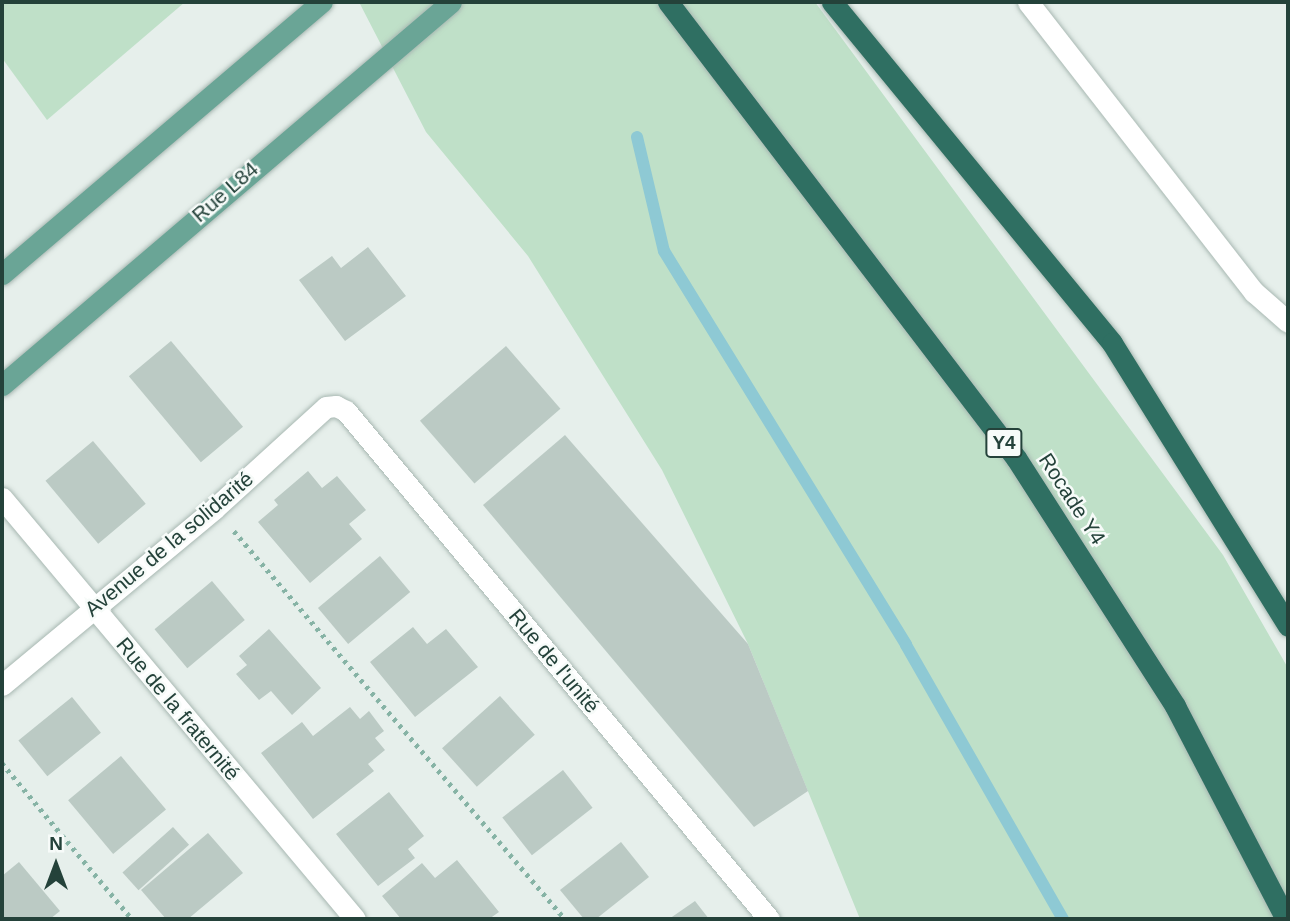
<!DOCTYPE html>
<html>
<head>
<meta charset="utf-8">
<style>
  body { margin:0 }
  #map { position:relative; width:1290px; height:921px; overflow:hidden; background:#e6efeb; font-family:Arial,sans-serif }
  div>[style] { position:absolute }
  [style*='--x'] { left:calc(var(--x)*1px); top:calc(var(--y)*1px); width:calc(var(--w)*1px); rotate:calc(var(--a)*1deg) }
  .green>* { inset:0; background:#bfe0c8 }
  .stream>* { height:12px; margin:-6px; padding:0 6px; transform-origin:6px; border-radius:6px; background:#8ec9d4 }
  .building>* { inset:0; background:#bbcac4; transform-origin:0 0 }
  .path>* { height:4.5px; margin-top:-2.25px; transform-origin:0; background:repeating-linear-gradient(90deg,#86b3a5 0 3.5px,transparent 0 8.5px) }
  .roads { filter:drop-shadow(0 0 2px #a8b8b2) drop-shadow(0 0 2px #a8b8b2) }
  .minor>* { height:21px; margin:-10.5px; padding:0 10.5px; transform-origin:10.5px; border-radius:10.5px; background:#fff }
  .major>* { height:21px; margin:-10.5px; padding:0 10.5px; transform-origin:10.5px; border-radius:10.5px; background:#6aa596 }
  .highway>* { height:21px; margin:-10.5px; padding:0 10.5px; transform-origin:10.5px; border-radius:10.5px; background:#2f6f62 }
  span { translate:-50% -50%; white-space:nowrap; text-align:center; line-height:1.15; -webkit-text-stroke:5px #f7fbf9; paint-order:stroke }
  .shield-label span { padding:2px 5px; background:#f7fbf9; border:2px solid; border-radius:5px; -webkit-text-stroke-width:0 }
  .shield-label { font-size:19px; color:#24423a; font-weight:700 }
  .street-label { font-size:21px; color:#24423a }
  .frame { position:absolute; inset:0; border:4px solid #24423a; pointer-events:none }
  .north { position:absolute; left:21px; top:830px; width:70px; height:70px; -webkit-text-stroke:5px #f7fbf9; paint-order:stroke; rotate:0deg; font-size:19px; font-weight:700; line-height:28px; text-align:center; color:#24423a }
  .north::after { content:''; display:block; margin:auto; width:24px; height:32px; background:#24423a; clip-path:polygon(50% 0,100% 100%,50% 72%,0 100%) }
</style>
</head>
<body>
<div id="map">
  <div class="green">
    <div style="clip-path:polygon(2px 2px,185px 2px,47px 120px,2px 58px)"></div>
    <div style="clip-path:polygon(359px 2px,815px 2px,1223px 555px,1288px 668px,1288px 919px,860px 919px,748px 644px,662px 470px,528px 256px,426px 132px)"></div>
  </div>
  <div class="stream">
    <div style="--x:637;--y:137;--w:117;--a:76.7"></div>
    <div style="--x:664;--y:251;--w:462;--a:58.4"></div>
    <div style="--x:906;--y:645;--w:316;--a:60.2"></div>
  </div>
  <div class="building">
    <div style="clip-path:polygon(368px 247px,406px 296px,345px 341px,299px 280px,332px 256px,341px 268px)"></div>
    <div style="left:171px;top:341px;width:112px;height:55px;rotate:50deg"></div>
    <div style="left:506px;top:346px;width:83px;height:114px;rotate:49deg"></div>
    <div style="clip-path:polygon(565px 435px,748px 644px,808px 791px,754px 827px,483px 505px)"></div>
    <div style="left:93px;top:441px;width:82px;height:62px;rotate:50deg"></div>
    <div style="clip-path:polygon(308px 471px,322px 488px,337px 476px,366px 510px,349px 524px,362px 539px,310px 583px,258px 522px,278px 505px,274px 500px)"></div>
    <div style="left:380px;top:556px;width:47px;height:81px;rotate:50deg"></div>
    <div style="left:212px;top:581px;width:51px;height:75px;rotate:50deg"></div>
    <div style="clip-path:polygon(413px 627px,427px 644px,446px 629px,478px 667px,415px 717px,370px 662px)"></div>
    <div style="clip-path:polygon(269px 629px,321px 688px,292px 715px,271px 691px,259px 700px,236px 674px,247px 665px,239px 656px)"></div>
    <div style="left:500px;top:696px;width:52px;height:78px;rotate:48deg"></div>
    <div style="left:72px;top:697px;width:46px;height:69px;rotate:51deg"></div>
    <div style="clip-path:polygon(350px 707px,360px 719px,369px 711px,384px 731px,375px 738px,385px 750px,368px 764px,374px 771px,313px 819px,261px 753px,302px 722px,313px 736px)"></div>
    <div style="left:121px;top:756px;width:70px;height:69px;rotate:50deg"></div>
    <div style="left:563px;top:770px;width:48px;height:77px;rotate:52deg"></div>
    <div style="clip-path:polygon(389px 792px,424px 836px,408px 849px,415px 858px,378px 886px,336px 834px)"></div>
    <div style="left:173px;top:827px;width:24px;height:68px;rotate:48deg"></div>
    <div style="clip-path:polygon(208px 833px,243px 873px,188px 919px,166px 919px,141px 890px)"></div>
    <div style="clip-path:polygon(621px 842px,649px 877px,596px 919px,584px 919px,560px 890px)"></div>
    <div style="clip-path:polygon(457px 860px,499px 912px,489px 919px,401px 919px,382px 896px,422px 863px,435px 878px)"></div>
    <div style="clip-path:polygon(19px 862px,60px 911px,50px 919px,2px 919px,2px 876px)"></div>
    <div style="clip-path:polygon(695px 901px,709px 919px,669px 919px)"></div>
  </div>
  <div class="path">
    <div style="--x:234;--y:531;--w:510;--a:49.53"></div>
    <div style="--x:2;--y:763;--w:203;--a:50.2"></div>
  </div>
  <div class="roads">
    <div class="minor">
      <div style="--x:1028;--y:2;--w:368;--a:52.1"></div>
      <div style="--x:1254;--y:292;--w:45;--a:41.4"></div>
      <div style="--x:2;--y:498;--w:549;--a:50.02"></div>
      <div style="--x:2;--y:685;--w:277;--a:-39.7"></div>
      <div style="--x:215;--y:508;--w:150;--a:-42.3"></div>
      <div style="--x:326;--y:407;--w:10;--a:-6"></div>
      <div style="--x:336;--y:406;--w:11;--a:27"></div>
      <div style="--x:346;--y:411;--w:661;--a:50.22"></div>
    </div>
    <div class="major">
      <div style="--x:2;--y:274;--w:420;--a:-40.4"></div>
      <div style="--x:2;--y:385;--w:590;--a:-40.46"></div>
    </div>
    <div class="highway">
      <div style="--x:668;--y:2;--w:574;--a:52.65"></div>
      <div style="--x:1016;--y:458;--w:295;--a:57.3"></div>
      <div style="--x:1175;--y:706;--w:240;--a:62.5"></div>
      <div style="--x:832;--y:2;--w:441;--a:50.6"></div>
      <div style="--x:1112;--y:343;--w:333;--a:58.1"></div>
    </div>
  </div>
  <div class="shield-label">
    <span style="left:1004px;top:443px">Y4</span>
  </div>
  <div class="street-label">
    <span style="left:225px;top:192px;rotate:-41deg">Rue L84</span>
    <span style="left:1072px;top:499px;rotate:57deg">Rocade Y4</span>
    <span style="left:169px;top:544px;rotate:-40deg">Avenue de la solidarité</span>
    <span style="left:554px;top:661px;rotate:50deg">Rue de l'unité</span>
    <span style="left:178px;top:709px;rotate:50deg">Rue de la fraternité</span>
  </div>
  <div class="frame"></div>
  <div class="north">N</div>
</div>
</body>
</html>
